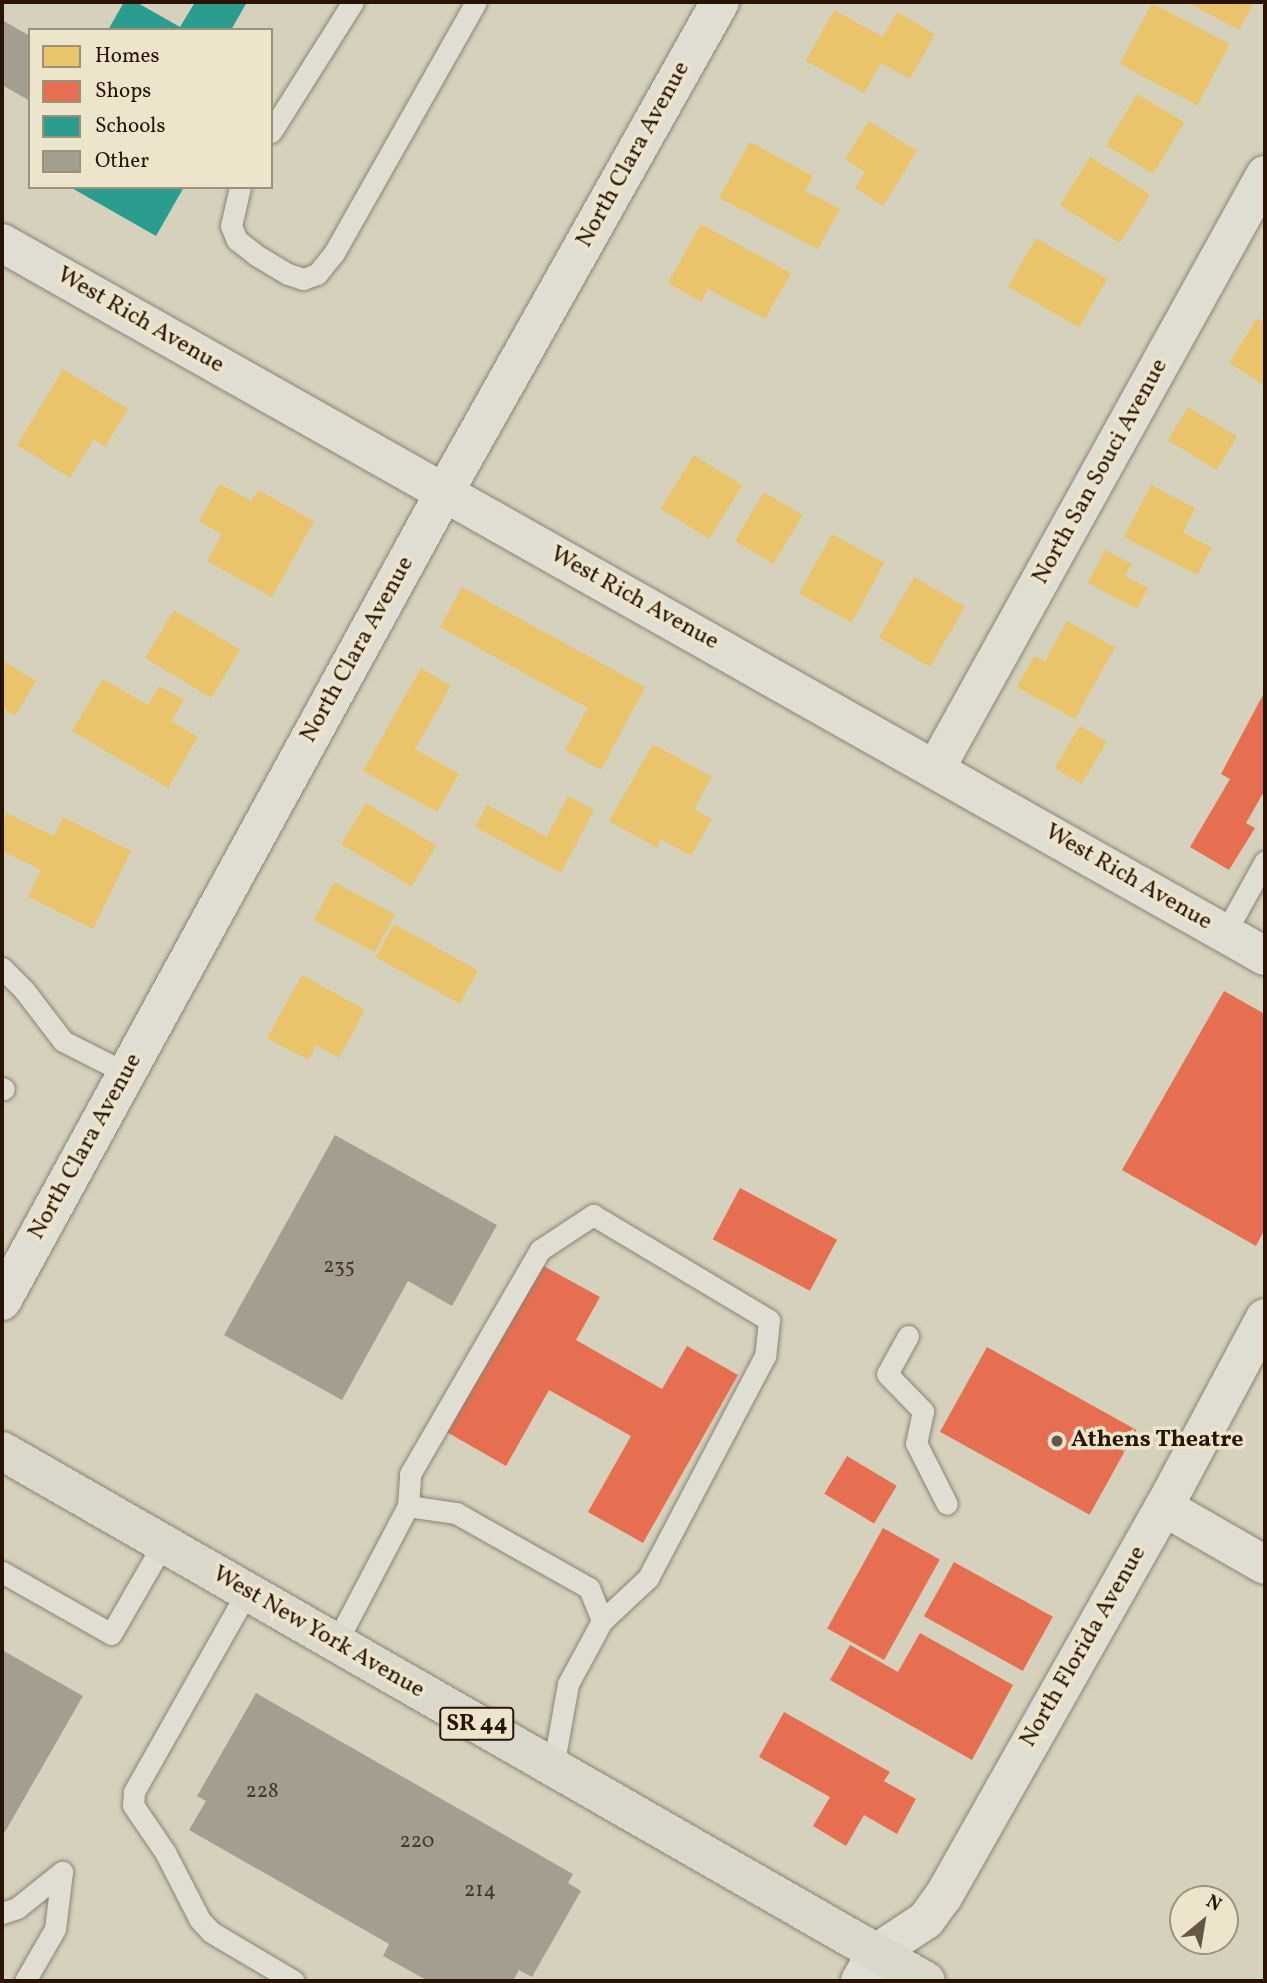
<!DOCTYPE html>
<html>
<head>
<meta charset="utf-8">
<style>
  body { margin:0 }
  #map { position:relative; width:1267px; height:1983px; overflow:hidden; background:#d6d1bc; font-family:Vollkorn,serif }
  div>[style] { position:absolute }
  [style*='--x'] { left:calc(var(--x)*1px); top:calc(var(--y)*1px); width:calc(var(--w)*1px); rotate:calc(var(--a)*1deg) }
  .homes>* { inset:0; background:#e9c46a; transform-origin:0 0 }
  .shops>* { inset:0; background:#e76f51; transform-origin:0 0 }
  .schools>* { inset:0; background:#2a9d8f }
  .building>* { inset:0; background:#a49e90 }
  .roads { filter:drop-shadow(0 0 2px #898376) drop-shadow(0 0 2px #898376) }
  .service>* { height:21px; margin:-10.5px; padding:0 10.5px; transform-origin:10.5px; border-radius:10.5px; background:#e0ddd2 }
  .minor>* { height:38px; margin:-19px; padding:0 19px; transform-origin:19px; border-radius:19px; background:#e0ddd2 }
  .tertiary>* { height:38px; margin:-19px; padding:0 19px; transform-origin:19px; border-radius:19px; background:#e0ddd2 }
  .primary>* { height:38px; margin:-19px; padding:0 19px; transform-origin:19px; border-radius:19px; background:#dad7cb }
  .dots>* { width:19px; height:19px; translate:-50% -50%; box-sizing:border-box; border:4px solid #ece5cc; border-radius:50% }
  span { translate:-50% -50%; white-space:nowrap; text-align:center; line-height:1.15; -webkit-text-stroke:7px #ece5cc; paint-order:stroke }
  .number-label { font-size:21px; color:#483628 }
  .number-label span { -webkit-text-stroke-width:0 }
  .shield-label span { padding:2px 5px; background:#ece5cc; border:2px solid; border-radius:5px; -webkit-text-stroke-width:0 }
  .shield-label { font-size:23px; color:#291305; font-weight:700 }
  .street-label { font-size:24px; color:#291305 }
  .poi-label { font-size:24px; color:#291305; font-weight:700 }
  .left { translate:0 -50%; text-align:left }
  .frame { position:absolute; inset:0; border:4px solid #291305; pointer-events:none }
  .legend { position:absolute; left:28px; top:28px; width:245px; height:161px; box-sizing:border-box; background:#ece5cc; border:2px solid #9e917c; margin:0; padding:9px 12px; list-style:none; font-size:21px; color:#291305 }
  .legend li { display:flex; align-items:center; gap:14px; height:35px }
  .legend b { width:35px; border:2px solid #9e917c }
  .north { position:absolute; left:1169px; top:1885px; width:70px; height:70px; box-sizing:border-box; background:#ece5cc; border:2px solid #9e917c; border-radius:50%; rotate:30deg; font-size:19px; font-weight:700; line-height:28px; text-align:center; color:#291305 }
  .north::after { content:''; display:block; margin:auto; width:24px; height:32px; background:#665645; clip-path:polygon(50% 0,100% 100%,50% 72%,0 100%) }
</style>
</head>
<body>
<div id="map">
  <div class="homes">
    <div style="clip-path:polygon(1187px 2px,1254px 2px,1239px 30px)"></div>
    <div style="left:1152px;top:3px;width:88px;height:69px;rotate:28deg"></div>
    <div style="clip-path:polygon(834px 10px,883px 37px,897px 12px,935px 34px,910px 79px,881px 63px,864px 93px,806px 61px)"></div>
    <div style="left:1137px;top:94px;width:55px;height:60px;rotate:31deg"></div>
    <div style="clip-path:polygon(869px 121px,917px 151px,883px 206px,855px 188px,865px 172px,845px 159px)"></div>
    <div style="clip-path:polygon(750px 142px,813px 176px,805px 191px,840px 209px,818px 249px,719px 198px)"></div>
    <div style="left:1090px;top:157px;width:71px;height:57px;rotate:32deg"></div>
    <div style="clip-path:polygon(701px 224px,791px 273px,765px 319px,708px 289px,701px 302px,668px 283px)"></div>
    <div style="left:1036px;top:238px;width:82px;height:56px;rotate:30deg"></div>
    <div style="clip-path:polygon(1257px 318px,1265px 324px,1265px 386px,1229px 363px)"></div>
    <div style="clip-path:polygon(63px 369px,128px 409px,105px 447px,94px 439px,70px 478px,17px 445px)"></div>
    <div style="left:1188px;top:407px;width:57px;height:39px;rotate:31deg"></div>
    <div style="left:694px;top:455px;width:57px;height:63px;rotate:32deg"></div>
    <div style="clip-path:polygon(220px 484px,251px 501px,258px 490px,314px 521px,272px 597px,207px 561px,222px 534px,199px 521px)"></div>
    <div style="clip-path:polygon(1151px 485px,1195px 508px,1183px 532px,1212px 548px,1197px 575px,1124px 537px)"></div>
    <div style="left:764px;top:492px;width:45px;height:57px;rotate:31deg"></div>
    <div style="left:832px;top:534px;width:60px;height:68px;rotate:29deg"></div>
    <div style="clip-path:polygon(1105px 550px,1132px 564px,1125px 576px,1148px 588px,1137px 609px,1088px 583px)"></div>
    <div style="left:914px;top:577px;width:59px;height:70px;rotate:30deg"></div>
    <div style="clip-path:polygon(462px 587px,645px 687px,601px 770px,565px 750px,588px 708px,440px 627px)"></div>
    <div style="left:174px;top:610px;width:77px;height:56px;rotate:31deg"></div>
    <div style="clip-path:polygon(1067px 621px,1115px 647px,1075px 719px,1017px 687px,1034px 656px,1045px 661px)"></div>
    <div style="clip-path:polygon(2px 660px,36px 681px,15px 716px,2px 708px)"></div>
    <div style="clip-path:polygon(421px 668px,451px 686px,415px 749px,459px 774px,437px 812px,363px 771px)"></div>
    <div style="clip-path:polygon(103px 679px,148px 705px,159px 686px,184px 700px,171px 721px,198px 737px,168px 788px,72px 731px)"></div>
    <div style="left:1080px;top:726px;width:31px;height:49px;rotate:31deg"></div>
    <div style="clip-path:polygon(653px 744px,712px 777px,694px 809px,712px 819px,691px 856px,661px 839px,657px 848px,609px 821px)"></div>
    <div style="clip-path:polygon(568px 796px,594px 810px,561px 873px,475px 827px,487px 805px,547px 837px)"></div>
    <div style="left:366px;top:803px;width:82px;height:48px;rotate:31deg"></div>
    <div style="clip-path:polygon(6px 813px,54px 836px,63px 817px,131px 851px,93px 929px,28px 897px,41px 870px,2px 851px,2px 822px)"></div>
    <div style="left:334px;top:882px;width:69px;height:43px;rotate:28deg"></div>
    <div style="left:394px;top:924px;width:96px;height:38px;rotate:29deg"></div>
    <div style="clip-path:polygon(302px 975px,365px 1010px,339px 1058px,316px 1045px,308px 1060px,267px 1038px)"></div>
  </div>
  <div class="shops">
    <div style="clip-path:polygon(1265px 691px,1265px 790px,1246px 823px,1255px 828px,1229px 870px,1190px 847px,1230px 779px,1221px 774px)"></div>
    <div style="clip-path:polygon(1224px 991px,1265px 1014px,1265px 1229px,1256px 1246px,1122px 1170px)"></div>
    <div style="left:740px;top:1188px;width:110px;height:58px;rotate:28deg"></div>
    <div style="clip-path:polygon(540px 1264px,600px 1297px,576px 1340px,662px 1389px,687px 1346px,738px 1375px,643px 1543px,588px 1512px,631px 1436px,549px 1390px,506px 1466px,445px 1431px)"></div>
    <div style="left:987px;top:1347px;width:171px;height:97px;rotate:29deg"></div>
    <div style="left:847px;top:1456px;width:58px;height:44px;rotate:31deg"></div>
    <div style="left:883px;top:1528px;width:65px;height:115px;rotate:29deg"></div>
    <div style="left:954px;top:1562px;width:113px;height:62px;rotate:29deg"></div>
    <div style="clip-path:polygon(920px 1633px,1013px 1685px,972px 1760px,830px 1680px,850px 1645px,898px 1672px)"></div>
    <div style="clip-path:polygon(784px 1712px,890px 1772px,884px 1781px,916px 1799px,897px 1834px,864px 1815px,846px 1846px,813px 1826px,830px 1797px,759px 1757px)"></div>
  </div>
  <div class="schools">
    <div style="clip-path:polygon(124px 2px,136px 2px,180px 27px,195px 2px,247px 2px,231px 30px,108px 30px)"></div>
    <div style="clip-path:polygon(70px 187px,184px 187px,156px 236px)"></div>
  </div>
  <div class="building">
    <div style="clip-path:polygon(2px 20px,30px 36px,30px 101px,2px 85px)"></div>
    <div style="clip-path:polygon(335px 1135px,497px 1225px,452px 1306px,408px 1281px,342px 1400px,224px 1335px)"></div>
    <div style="clip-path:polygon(2px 1650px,83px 1696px,2px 1837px)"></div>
    <div style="clip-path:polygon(256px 1693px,573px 1874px,568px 1883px,581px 1891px,532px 1977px,519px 1970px,513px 1981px,428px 1981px,383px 1956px,389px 1944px,189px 1830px,206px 1801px,197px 1796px)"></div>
  </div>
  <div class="roads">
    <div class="service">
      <div style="--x:271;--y:132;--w:154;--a:-57.8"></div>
      <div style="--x:240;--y:187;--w:40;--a:103"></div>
      <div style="--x:231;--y:226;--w:15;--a:67"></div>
      <div style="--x:237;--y:240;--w:24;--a:38"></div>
      <div style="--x:256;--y:255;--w:37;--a:31"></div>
      <div style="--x:288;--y:274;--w:16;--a:18"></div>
      <div style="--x:303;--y:279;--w:15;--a:-20"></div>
      <div style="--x:317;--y:274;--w:27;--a:-51"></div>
      <div style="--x:334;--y:253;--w:288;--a:-60.5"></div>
      <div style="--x:1225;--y:933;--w:82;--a:-60.9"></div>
      <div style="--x:2;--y:968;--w:31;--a:45"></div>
      <div style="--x:24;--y:990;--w:64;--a:52.6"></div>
      <div style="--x:63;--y:1041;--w:71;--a:26.9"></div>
      <div style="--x:2;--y:1088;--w:2;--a:27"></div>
      <div style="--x:908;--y:1336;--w:43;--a:118.9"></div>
      <div style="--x:887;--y:1374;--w:52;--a:45.8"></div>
      <div style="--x:923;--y:1411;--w:33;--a:102"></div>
      <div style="--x:916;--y:1443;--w:68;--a:63.1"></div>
      <div style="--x:408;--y:1506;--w:32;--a:-86"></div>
      <div style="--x:410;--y:1474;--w:259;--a:-59.9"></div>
      <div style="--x:540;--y:1250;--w:64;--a:-33.4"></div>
      <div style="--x:593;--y:1215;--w:205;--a:30.8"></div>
      <div style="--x:769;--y:1320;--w:36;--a:96"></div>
      <div style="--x:765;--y:1356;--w:251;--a:117.8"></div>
      <div style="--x:648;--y:1578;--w:63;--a:136.9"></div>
      <div style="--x:2;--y:1572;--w:125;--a:29.6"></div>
      <div style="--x:111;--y:1634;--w:104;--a:-60"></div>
      <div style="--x:247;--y:1592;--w:230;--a:119.5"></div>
      <div style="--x:134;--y:1792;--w:13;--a:94"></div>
      <div style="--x:133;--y:1805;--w:57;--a:55.8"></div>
      <div style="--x:165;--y:1852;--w:76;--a:62.8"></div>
      <div style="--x:200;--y:1920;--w:16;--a:47"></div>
      <div style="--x:211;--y:1932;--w:96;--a:30.6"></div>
      <div style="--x:336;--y:1643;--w:155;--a:-62.3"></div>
      <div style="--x:408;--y:1506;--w:49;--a:8.3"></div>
      <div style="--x:456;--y:1513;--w:153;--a:29.4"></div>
      <div style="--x:589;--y:1588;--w:35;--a:68"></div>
      <div style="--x:602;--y:1621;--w:72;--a:118.4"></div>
      <div style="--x:568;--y:1684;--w:84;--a:100.2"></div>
      <div style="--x:2;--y:1913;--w:16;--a:-18"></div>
      <div style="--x:17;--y:1908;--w:58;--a:-38.7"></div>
      <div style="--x:62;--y:1872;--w:57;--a:97"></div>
      <div style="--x:55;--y:1929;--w:60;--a:120"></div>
    </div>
    <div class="minor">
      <div style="--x:2;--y:243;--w:1450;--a:29.45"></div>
      <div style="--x:936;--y:768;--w:678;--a:-60.98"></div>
      <div style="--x:1164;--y:1507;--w:116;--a:29.9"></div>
    </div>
    <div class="tertiary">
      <div style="--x:2;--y:1301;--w:921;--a:-61.32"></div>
      <div style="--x:444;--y:493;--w:563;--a:-60.66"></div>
      <div style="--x:860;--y:1981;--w:32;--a:-60"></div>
      <div style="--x:876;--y:1953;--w:60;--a:-33.4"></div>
      <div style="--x:926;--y:1920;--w:29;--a:-54"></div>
      <div style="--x:943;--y:1897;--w:448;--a:-60.5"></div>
      <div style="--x:1164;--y:1507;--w:214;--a:-61.9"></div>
    </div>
    <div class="primary">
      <div style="--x:2;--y:1451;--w:1065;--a:29.84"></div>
    </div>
  </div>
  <div class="dots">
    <div style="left:1057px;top:1441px;background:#665645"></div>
  </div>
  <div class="number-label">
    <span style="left:339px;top:1267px">235</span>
    <span style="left:262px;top:1792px">228</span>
    <span style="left:417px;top:1842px">220</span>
    <span style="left:480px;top:1891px">214</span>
  </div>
  <div class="shield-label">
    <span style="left:477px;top:1724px">SR 44</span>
  </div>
  <div class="street-label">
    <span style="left:634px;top:155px;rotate:-61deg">North Clara Avenue</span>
    <span style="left:140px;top:321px;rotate:30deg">West Rich Avenue</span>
    <span style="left:1101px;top:472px;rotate:-61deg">North San Souci Avenue</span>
    <span style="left:634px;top:599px;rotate:29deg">West Rich Avenue</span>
    <span style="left:358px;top:650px;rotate:-61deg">North Clara Avenue</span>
    <span style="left:1128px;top:878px;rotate:30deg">West Rich Avenue</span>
    <span style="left:86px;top:1147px;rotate:-61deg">North Clara Avenue</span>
    <span style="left:318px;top:1633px;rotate:30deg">West New York Avenue</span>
    <span style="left:1084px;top:1647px;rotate:-60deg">North Florida Avenue</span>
  </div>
  <div class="poi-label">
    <span class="left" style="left:1071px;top:1441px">Athens Theatre</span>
  </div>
  <div class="frame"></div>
  <ul class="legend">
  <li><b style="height:19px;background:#e9c46a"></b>Homes</li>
  <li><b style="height:19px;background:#e76f51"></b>Shops</li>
  <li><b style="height:19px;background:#2a9d8f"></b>Schools</li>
  <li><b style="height:19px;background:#a49e90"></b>Other</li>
  </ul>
  <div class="north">N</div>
</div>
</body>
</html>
